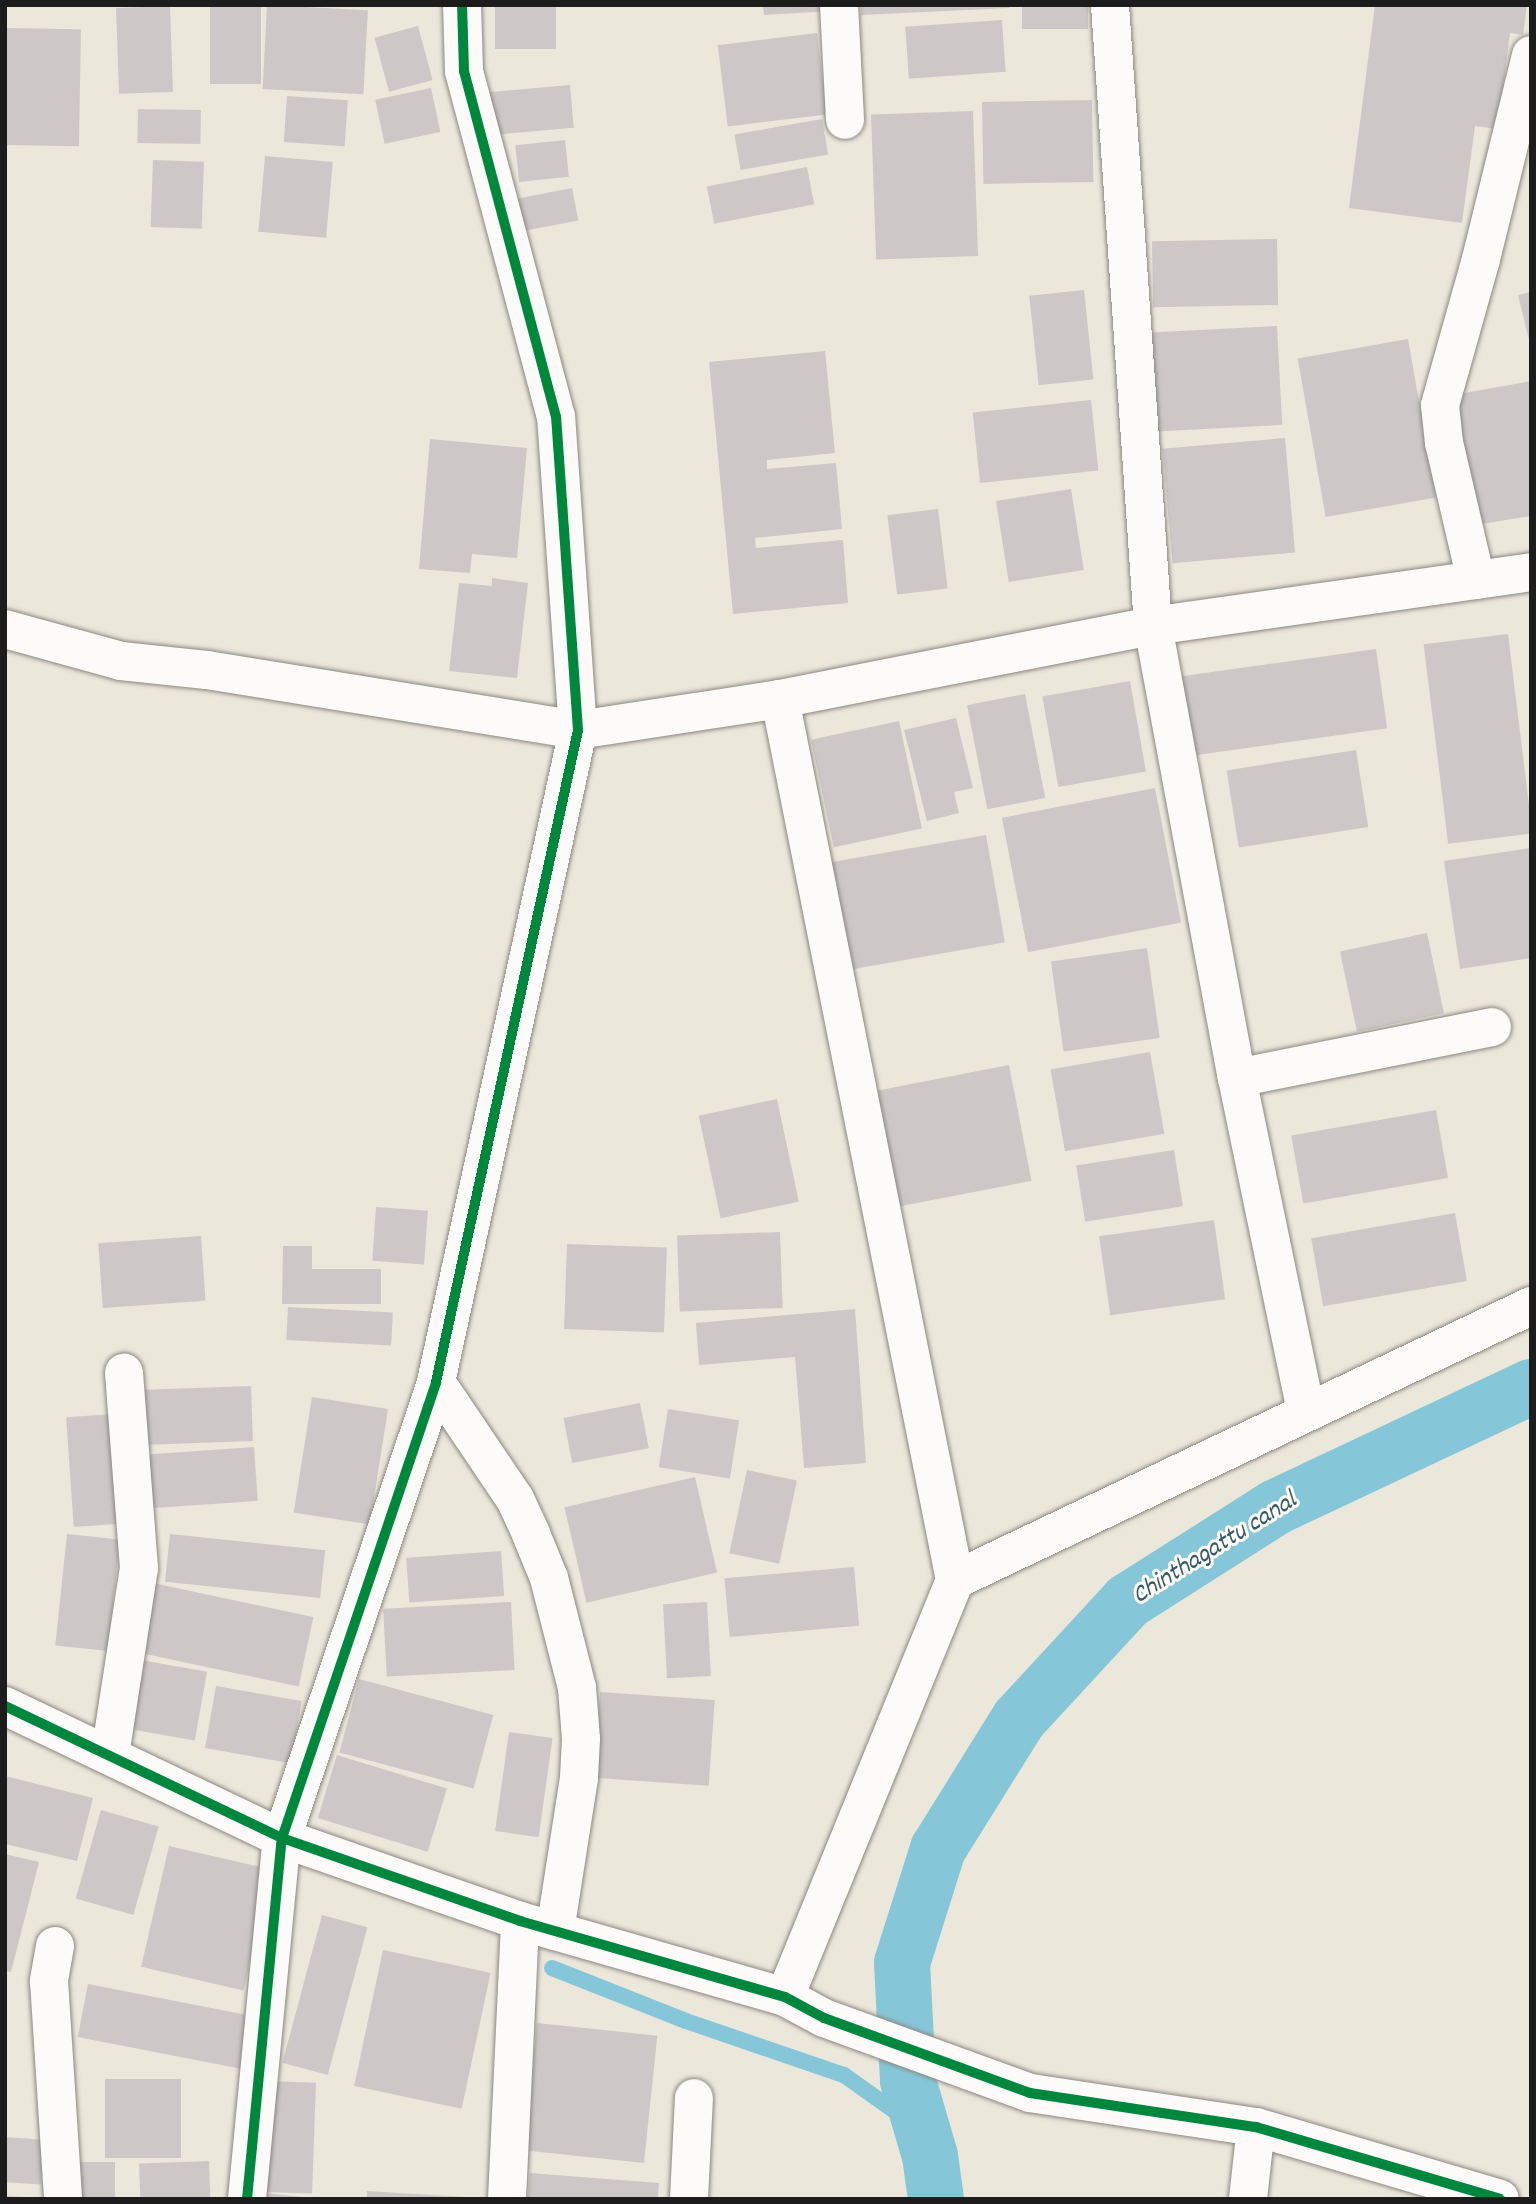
<!DOCTYPE html>
<html>
<head>
<meta charset="utf-8">
<style>
  body { margin:0 }
  #map { position:relative; width:1536px; height:2204px; overflow:hidden; background:#ece7db; font-family:Dekko,sans-serif }
  div>[style] { position:absolute }
  [style*='--x'] { left:calc(var(--x)*1px); top:calc(var(--y)*1px); width:calc(var(--w)*1px); rotate:calc(var(--a)*1deg) }
  .stream>* { height:16px; margin:-8px; padding:0 8px; transform-origin:8px; border-radius:8px; background:#85c7d9 }
  .canal>* { height:56px; margin:-28px; padding:0 28px; transform-origin:28px; border-radius:28px; background:#85c7d9 }
  .building>* { inset:0; background:#cec7c8; transform-origin:0 0 }
  .roads { filter:drop-shadow(0 0 2px #8b8882) drop-shadow(0 0 2px #8b8882) }
  .minor>* { height:38px; margin:-19px; padding:0 19px; transform-origin:19px; border-radius:19px; background:#fcfbfa }
  .cycleway>* { height:10px; margin:-5px; padding:0 5px; transform-origin:5px; border-radius:5px; background:#00873e }
  span { translate:-50% -50%; white-space:nowrap; text-align:center; line-height:1.15; -webkit-text-stroke:6px #fdfcf7; paint-order:stroke }
  .water-label { font-size:26px; color:#345b67; font-style:italic }
  .frame { position:absolute; inset:0; border:7px solid #1c1c1c; pointer-events:none }
</style>
</head>
<body>
<div id="map">
  <div class="stream">
    <div style="--x:552;--y:1968;--w:144;--a:21.6"></div>
    <div style="--x:686;--y:2021;--w:167;--a:18.9"></div>
    <div style="--x:844;--y:2075;--w:69;--a:35.5"></div>
    <div style="--x:900;--y:2115;--w:51;--a:53.8"></div>
  </div>
  <div class="canal">
    <div style="--x:936;--y:2199;--w:43;--a:-97.9"></div>
    <div style="--x:930;--y:2156;--w:78;--a:-106.3"></div>
    <div style="--x:908;--y:2081;--w:118;--a:-92.9"></div>
    <div style="--x:902;--y:1963;--w:120;--a:-72.5"></div>
    <div style="--x:938;--y:1849;--w:153;--a:-58.1"></div>
    <div style="--x:1019;--y:1719;--w:161;--a:-47.3"></div>
    <div style="--x:1128;--y:1601;--w:175;--a:-32.4"></div>
    <div style="--x:1276;--y:1507;--w:282;--a:-25.2"></div>
  </div>
  <div class="building">
    <div style="left:210px;top:5px;width:51px;height:79px"></div>
    <div style="left:267px;top:5px;width:101px;height:84px;rotate:3deg"></div>
    <div style="left:495px;top:5px;width:61px;height:44px"></div>
    <div style="clip-path:polygon(763px 5px,831px 5px,832px 11px,764px 15px)"></div>
    <div style="clip-path:polygon(861px 5px,1009px 5px,1009px 8px,861px 15px)"></div>
    <div style="left:1022px;top:5px;width:66px;height:24px"></div>
    <div style="clip-path:polygon(1375px 5px,1527px 5px,1523px 35px,1510px 33px,1498px 129px,1475px 126px,1462px 223px,1349px 208px)"></div>
    <div style="left:170px;top:6px;width:86px;height:54px;rotate:88deg"></div>
    <div style="left:1002px;top:20px;width:52px;height:97px;rotate:86deg"></div>
    <div style="left:418px;top:26px;width:56px;height:45px;rotate:75deg"></div>
    <div style="left:5px;top:28px;width:76px;height:117px;rotate:1deg"></div>
    <div style="left:817px;top:33px;width:82px;height:100px;rotate:83deg"></div>
    <div style="left:570px;top:85px;width:43px;height:82px;rotate:85deg"></div>
    <div style="left:431px;top:88px;width:45px;height:57px;rotate:78deg"></div>
    <div style="left:287px;top:96px;width:61px;height:46px;rotate:4deg"></div>
    <div style="left:1092px;top:100px;width:82px;height:110px;rotate:89deg"></div>
    <div style="left:138px;top:109px;width:63px;height:34px;rotate:1deg"></div>
    <div style="left:973px;top:111px;width:145px;height:102px;rotate:88deg"></div>
    <div style="left:822px;top:119px;width:36px;height:89px;rotate:80deg"></div>
    <div style="left:565px;top:140px;width:37px;height:50px;rotate:84deg"></div>
    <div style="left:265px;top:156px;width:68px;height:76px;rotate:5deg"></div>
    <div style="left:153px;top:160px;width:51px;height:67px;rotate:2deg"></div>
    <div style="left:807px;top:167px;width:38px;height:102px;rotate:79deg"></div>
    <div style="left:572px;top:188px;width:33px;height:56px;rotate:79deg"></div>
    <div style="left:1277px;top:239px;width:66px;height:125px;rotate:89deg"></div>
    <div style="left:1084px;top:290px;width:90px;height:55px;rotate:84deg"></div>
    <div style="clip-path:polygon(1531px 292px,1531px 344px,1530px 344px,1518px 295px)"></div>
    <div style="left:1277px;top:326px;width:99px;height:126px;rotate:87deg"></div>
    <div style="left:1408px;top:339px;width:161px;height:112px;rotate:80deg"></div>
    <div style="clip-path:polygon(825px 351px,835px 453px,767px 460px,767px 469px,836px 463px,842px 529px,755px 538px,756px 548px,843px 540px,848px 603px,733px 614px,709px 362px)"></div>
    <div style="clip-path:polygon(1531px 381px,1531px 516px,1475px 525px,1453px 395px)"></div>
    <div style="left:1091px;top:400px;width:71px;height:119px;rotate:84deg"></div>
    <div style="left:1285px;top:438px;width:115px;height:123px;rotate:85deg"></div>
    <div style="clip-path:polygon(430px 439px,527px 448px,517px 558px,472px 554px,470px 573px,419px 569px)"></div>
    <div style="left:1071px;top:489px;width:82px;height:76px;rotate:81deg"></div>
    <div style="left:938px;top:509px;width:80px;height:51px;rotate:83deg"></div>
    <div style="clip-path:polygon(492px 578px,528px 583px,517px 678px,449px 671px,459px 583px,492px 586px)"></div>
    <div style="left:1508px;top:634px;width:201px;height:85px;rotate:83deg"></div>
    <div style="left:1376px;top:649px;width:80px;height:205px;rotate:82deg"></div>
    <div style="left:1130px;top:681px;width:92px;height:89px;rotate:80deg"></div>
    <div style="left:1025px;top:694px;width:106px;height:59px;rotate:79deg"></div>
    <div style="clip-path:polygon(956px 718px,973px 788px,954px 792px,959px 813px,927px 821px,904px 730px)"></div>
    <div style="left:899px;top:721px;width:110px;height:90px;rotate:78deg"></div>
    <div style="left:1356px;top:750px;width:78px;height:131px;rotate:81deg"></div>
    <div style="left:1155px;top:788px;width:137px;height:156px;rotate:79deg"></div>
    <div style="left:986px;top:835px;width:109px;height:159px;rotate:80deg"></div>
    <div style="clip-path:polygon(1531px 848px,1531px 958px,1460px 969px,1444px 861px)"></div>
    <div style="left:1427px;top:933px;width:82px;height:89px;rotate:78deg"></div>
    <div style="left:1147px;top:948px;width:91px;height:97px;rotate:82deg"></div>
    <div style="left:1150px;top:1052px;width:83px;height:101px;rotate:80deg"></div>
    <div style="left:1009px;top:1065px;width:118px;height:143px;rotate:79deg"></div>
    <div style="left:777px;top:1099px;width:105px;height:80px;rotate:78deg"></div>
    <div style="left:1436px;top:1110px;width:69px;height:147px;rotate:80deg"></div>
    <div style="left:1174px;top:1150px;width:57px;height:99px;rotate:81deg"></div>
    <div style="left:376px;top:1207px;width:52px;height:54px;rotate:4deg"></div>
    <div style="left:1455px;top:1213px;width:69px;height:146px;rotate:80deg"></div>
    <div style="left:1214px;top:1220px;width:80px;height:116px;rotate:82deg"></div>
    <div style="left:780px;top:1232px;width:76px;height:103px;rotate:88deg"></div>
    <div style="left:201px;top:1236px;width:65px;height:103px;rotate:86deg"></div>
    <div style="left:567px;top:1244px;width:100px;height:85px;rotate:2deg"></div>
    <div style="clip-path:polygon(283px 1246px,312px 1246px,312px 1269px,381px 1269px,381px 1304px,282px 1304px)"></div>
    <div style="left:288px;top:1307px;width:105px;height:33px;rotate:3deg"></div>
    <div style="clip-path:polygon(855px 1309px,866px 1463px,804px 1468px,795px 1357px,699px 1365px,696px 1323px)"></div>
    <div style="left:251px;top:1386px;width:55px;height:112px;rotate:88deg"></div>
    <div style="left:312px;top:1397px;width:77px;height:117px;rotate:9deg"></div>
    <div style="left:640px;top:1403px;width:46px;height:78px;rotate:79deg"></div>
    <div style="left:668px;top:1409px;width:72px;height:59px;rotate:9deg"></div>
    <div style="left:113px;top:1414px;width:110px;height:47px;rotate:86deg"></div>
    <div style="left:254px;top:1447px;width:54px;height:111px;rotate:86deg"></div>
    <div style="left:747px;top:1470px;width:51px;height:85px;rotate:12deg"></div>
    <div style="left:695px;top:1477px;width:98px;height:134px;rotate:77deg"></div>
    <div style="left:67px;top:1534px;width:53px;height:112px;rotate:6deg"></div>
    <div style="left:170px;top:1534px;width:156px;height:48px;rotate:6deg"></div>
    <div style="left:501px;top:1551px;width:45px;height:95px;rotate:86deg"></div>
    <div style="left:854px;top:1567px;width:59px;height:130px;rotate:85deg"></div>
    <div style="left:153px;top:1583px;width:164px;height:71px;rotate:12deg"></div>
    <div style="left:511px;top:1602px;width:68px;height:128px;rotate:87deg"></div>
    <div style="left:707px;top:1602px;width:74px;height:44px;rotate:87deg"></div>
    <div style="left:141px;top:1660px;width:67px;height:70px;rotate:10deg"></div>
    <div style="left:359px;top:1679px;width:139px;height:76px;rotate:15deg"></div>
    <div style="left:216px;top:1686px;width:87px;height:63px;rotate:10deg"></div>
    <div style="left:600px;top:1692px;width:115px;height:86px;rotate:4deg"></div>
    <div style="left:509px;top:1732px;width:44px;height:100px;rotate:8deg"></div>
    <div style="left:337px;top:1755px;width:115px;height:66px;rotate:17deg"></div>
    <div style="clip-path:polygon(5px 1776px,93px 1798px,77px 1861px,5px 1844px)"></div>
    <div style="left:101px;top:1810px;width:60px;height:92px;rotate:16deg"></div>
    <div style="left:169px;top:1846px;width:105px;height:124px;rotate:13deg"></div>
    <div style="clip-path:polygon(5px 1854px,39px 1862px,11px 1972px,5px 1971px)"></div>
    <div style="left:322px;top:1915px;width:47px;height:153px;rotate:15deg"></div>
    <div style="left:383px;top:1950px;width:110px;height:139px;rotate:12deg"></div>
    <div style="left:88px;top:1984px;width:170px;height:54px;rotate:11deg"></div>
    <div style="left:537px;top:2023px;width:121px;height:128px;rotate:6deg"></div>
    <div style="left:105px;top:2079px;width:76px;height:79px"></div>
    <div style="left:268px;top:2081px;width:48px;height:111px;rotate:2deg"></div>
    <div style="left:5px;top:2137px;width:39px;height:45px;rotate:4deg"></div>
    <div style="left:209px;top:2161px;width:38px;height:70px;rotate:88deg"></div>
    <div style="left:77px;top:2162px;width:38px;height:37px"></div>
    <div style="clip-path:polygon(530px 2173px,659px 2183px,658px 2199px,528px 2199px)"></div>
    <div style="clip-path:polygon(367px 2191px,465px 2197px,465px 2199px,367px 2199px)"></div>
    <div style="clip-path:polygon(266px 2193px,301px 2197px,301px 2199px,265px 2199px)"></div>
    <div style="clip-path:polygon(5px 2196px,24px 2197px,24px 2199px,5px 2199px)"></div>
  </div>
  <div class="roads">
    <div class="minor">
      <div style="--x:839;--y:5;--w:115;--a:87"></div>
      <div style="--x:1110;--y:5;--w:622;--a:86.04"></div>
      <div style="--x:1153;--y:626;--w:460;--a:79.5"></div>
      <div style="--x:1237;--y:1078;--w:340;--a:78.3"></div>
      <div style="--x:1476;--y:580;--w:141;--a:-103.1"></div>
      <div style="--x:1444;--y:443;--w:38;--a:-96"></div>
      <div style="--x:1440;--y:405;--w:152;--a:-74.3"></div>
      <div style="--x:1481;--y:259;--w:210;--a:-76.2"></div>
      <div style="--x:5;--y:629;--w:120;--a:15.4"></div>
      <div style="--x:121;--y:661;--w:86;--a:6"></div>
      <div style="--x:207;--y:670;--w:376;--a:9.2"></div>
      <div style="--x:578;--y:730;--w:204;--a:-8.7"></div>
      <div style="--x:780;--y:699;--w:380;--a:-11.1"></div>
      <div style="--x:1153;--y:626;--w:382;--a:-8.1"></div>
      <div style="--x:780;--y:699;--w:898;--a:78.77"></div>
      <div style="--x:955;--y:1580;--w:450;--a:112.2"></div>
      <div style="--x:1237;--y:1078;--w:260;--a:-11.3"></div>
      <div style="--x:436;--y:1382;--w:141;--a:56"></div>
      <div style="--x:515;--y:1499;--w:38;--a:65"></div>
      <div style="--x:531;--y:1534;--w:48;--a:67.8"></div>
      <div style="--x:549;--y:1578;--w:114;--a:75.7"></div>
      <div style="--x:577;--y:1688;--w:51;--a:85.5"></div>
      <div style="--x:581;--y:1739;--w:39;--a:93"></div>
      <div style="--x:579;--y:1778;--w:155;--a:98.9"></div>
      <div style="--x:955;--y:1580;--w:638;--a:-25.44"></div>
      <div style="--x:5;--y:1706;--w:307;--a:25.5"></div>
      <div style="--x:282;--y:1838;--w:252;--a:19.2"></div>
      <div style="--x:520;--y:1921;--w:276;--a:16"></div>
      <div style="--x:785;--y:1997;--w:44;--a:28.3"></div>
      <div style="--x:824;--y:2018;--w:219;--a:20"></div>
      <div style="--x:1030;--y:2093;--w:229;--a:8.6"></div>
      <div style="--x:1256;--y:2127;--w:254;--a:16.4"></div>
      <div style="--x:110;--y:1755;--w:189;--a:-81.2"></div>
      <div style="--x:139;--y:1568;--w:196;--a:-94.4"></div>
      <div style="--x:55;--y:1946;--w:36;--a:100"></div>
      <div style="--x:49;--y:1981;--w:218;--a:86.3"></div>
      <div style="--x:247;--y:2199;--w:363;--a:-84.5"></div>
      <div style="--x:282;--y:1838;--w:481;--a:-71.3"></div>
      <div style="--x:436;--y:1382;--w:667;--a:-77.71"></div>
      <div style="--x:578;--y:730;--w:314;--a:-94"></div>
      <div style="--x:556;--y:417;--w:358;--a:-104.9"></div>
      <div style="--x:464;--y:71;--w:66;--a:-91.7"></div>
      <div style="--x:507;--y:2199;--w:278;--a:-87.3"></div>
      <div style="--x:689;--y:2199;--w:101;--a:-87.2"></div>
      <div style="--x:1248;--y:2199;--w:72;--a:-83.7"></div>
    </div>
  </div>
  <div class="cycleway">
    <div style="--x:5;--y:1706;--w:307;--a:25.5"></div>
    <div style="--x:282;--y:1838;--w:252;--a:19.2"></div>
    <div style="--x:520;--y:1921;--w:276;--a:16"></div>
    <div style="--x:785;--y:1997;--w:44;--a:28.3"></div>
    <div style="--x:824;--y:2018;--w:219;--a:20"></div>
    <div style="--x:1030;--y:2093;--w:229;--a:8.6"></div>
    <div style="--x:1256;--y:2127;--w:254;--a:16.4"></div>
    <div style="--x:247;--y:2199;--w:363;--a:-84.5"></div>
    <div style="--x:282;--y:1838;--w:481;--a:-71.3"></div>
    <div style="--x:436;--y:1382;--w:667;--a:-77.71"></div>
    <div style="--x:578;--y:730;--w:314;--a:-94"></div>
    <div style="--x:556;--y:417;--w:358;--a:-104.9"></div>
    <div style="--x:464;--y:71;--w:66;--a:-91.7"></div>
  </div>
  <div class="water-label">
    <span style="left:1215px;top:1549px;rotate:-32deg">Chinthagattu canal</span>
  </div>
  <div class="frame"></div>
</div>
</body>
</html>
